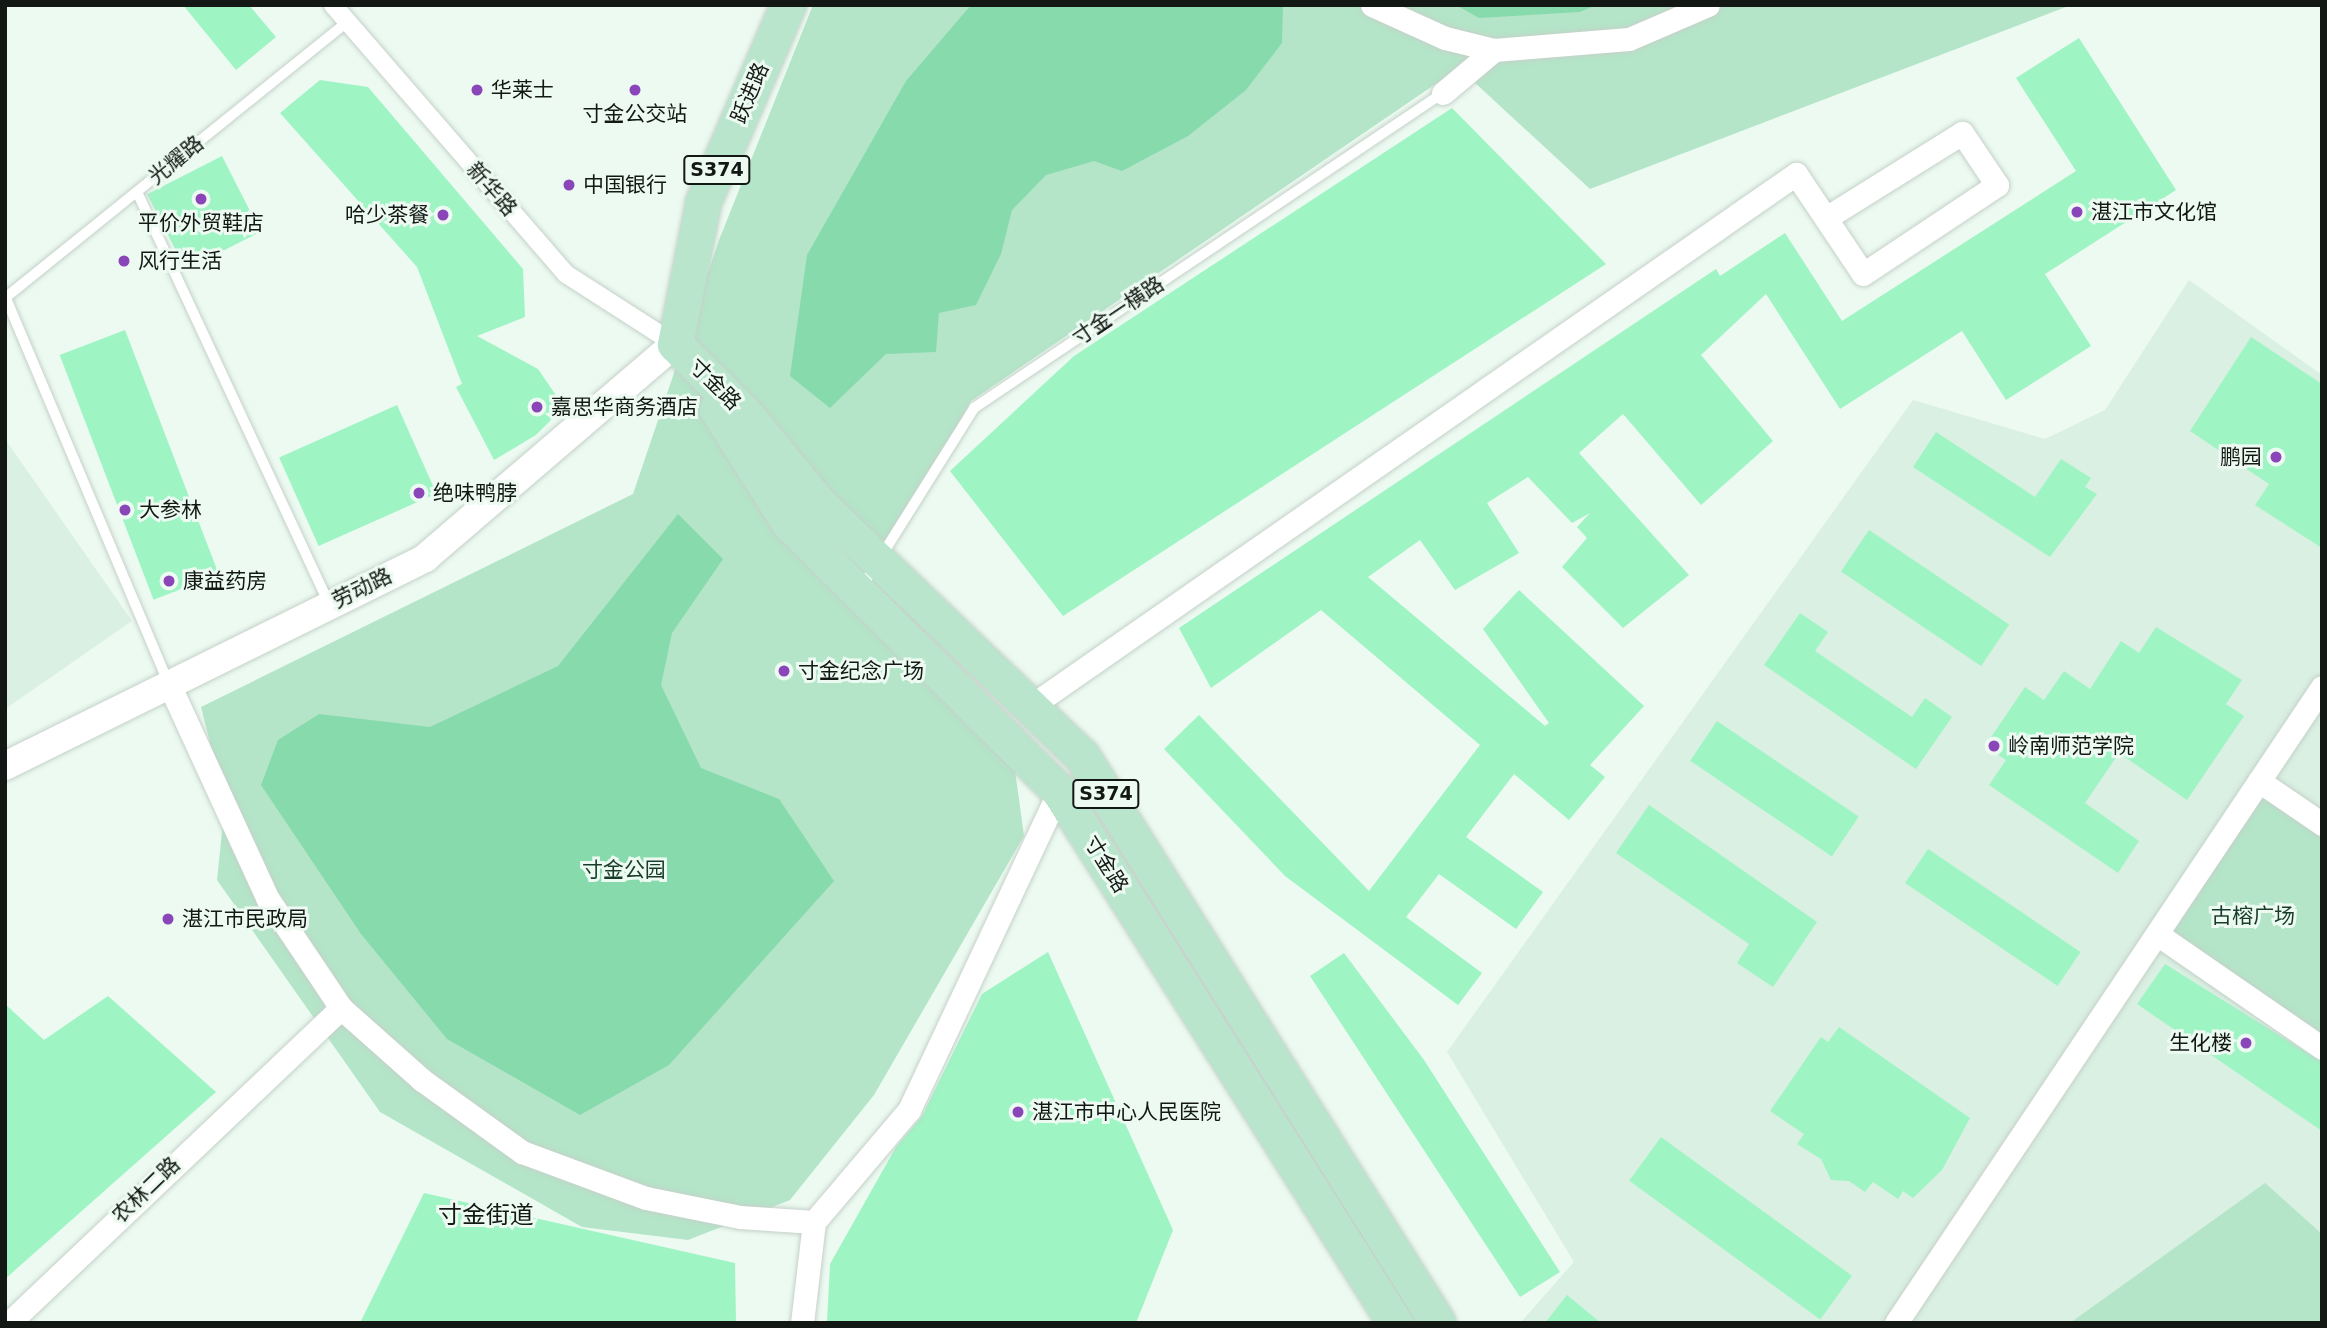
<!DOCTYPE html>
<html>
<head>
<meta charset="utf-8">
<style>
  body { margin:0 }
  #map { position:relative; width:2327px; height:1328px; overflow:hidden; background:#ecfaf1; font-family:"DejaVu Sans","Noto Sans SC",sans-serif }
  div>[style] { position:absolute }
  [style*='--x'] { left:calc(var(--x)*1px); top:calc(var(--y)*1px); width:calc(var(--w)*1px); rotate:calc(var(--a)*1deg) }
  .built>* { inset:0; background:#daf0e2 }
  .green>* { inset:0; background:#b4e5c8 }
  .water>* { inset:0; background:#87daac }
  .building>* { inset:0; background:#9ff4c4; transform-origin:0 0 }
  .roads { filter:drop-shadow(0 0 2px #c4d1c9) drop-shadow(0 0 2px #c4d1c9) }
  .service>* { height:10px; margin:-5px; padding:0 5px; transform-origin:5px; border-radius:5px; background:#fff }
  .pedestrian>* { height:18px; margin:-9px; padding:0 9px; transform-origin:9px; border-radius:9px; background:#fff }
  .minor>* { height:23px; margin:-11.5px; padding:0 11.5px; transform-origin:11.5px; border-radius:11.5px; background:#fff }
  .tertiary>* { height:28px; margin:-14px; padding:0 14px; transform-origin:14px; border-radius:14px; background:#fff }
  .primary>* { height:35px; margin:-17.5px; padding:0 17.5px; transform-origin:17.5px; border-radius:17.5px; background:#b9e5cd }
  .dots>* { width:19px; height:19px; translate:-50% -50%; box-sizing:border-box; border:4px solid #ecfaf1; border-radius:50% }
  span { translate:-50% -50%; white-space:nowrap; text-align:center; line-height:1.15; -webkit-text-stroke:6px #ecfaf1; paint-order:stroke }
  .shield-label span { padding:2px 5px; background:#ecfaf1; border:2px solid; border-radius:5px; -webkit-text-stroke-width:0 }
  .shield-label { font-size:19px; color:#131815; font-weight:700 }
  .poi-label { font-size:21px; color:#131815 }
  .left { translate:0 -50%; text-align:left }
  .right { translate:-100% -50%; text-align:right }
  .street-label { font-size:21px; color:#131815 }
  .park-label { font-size:21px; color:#183c29 }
  .quarter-label { font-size:24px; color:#131815 }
  .frame { position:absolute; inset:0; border:7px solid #131815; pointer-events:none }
</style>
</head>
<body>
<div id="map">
  <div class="built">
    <div style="clip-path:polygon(2189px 280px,2322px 375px,2322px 1323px,1520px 1323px,1574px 1262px,1447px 1052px,1913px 400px,2045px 439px,2105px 410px)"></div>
    <div style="clip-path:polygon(5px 439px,132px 621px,5px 709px)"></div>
  </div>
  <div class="green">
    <div style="clip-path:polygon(813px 5px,2071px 5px,1590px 189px,1459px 68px,971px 401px,856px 614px,1014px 763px,1024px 836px,874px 1095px,790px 1200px,688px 1240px,582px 1227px,380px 1112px,217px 880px,225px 802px,201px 707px,633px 494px,719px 240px)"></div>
    <div style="clip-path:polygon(2259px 781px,2322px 824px,2322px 1048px,2157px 934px)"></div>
    <div style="clip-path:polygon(2265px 1183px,2322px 1234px,2322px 1323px,2070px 1323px)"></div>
  </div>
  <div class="water">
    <div style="clip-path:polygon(971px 5px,1283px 5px,1282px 43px,1246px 90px,1188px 136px,1122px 171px,1094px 161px,1046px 175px,1012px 210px,1001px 254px,976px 305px,939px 313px,936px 352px,886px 354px,830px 408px,790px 376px,807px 255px,906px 81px)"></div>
    <div style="clip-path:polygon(1456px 5px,1596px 5px,1580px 12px,1479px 18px)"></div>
    <div style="clip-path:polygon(678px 514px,723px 559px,672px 633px,661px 685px,701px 768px,779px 799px,834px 881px,669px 1065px,580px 1115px,447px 1039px,361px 934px,261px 785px,278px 740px,319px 714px,430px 727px,558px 666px)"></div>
  </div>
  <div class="building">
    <div style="clip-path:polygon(183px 5px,249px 5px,276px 37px,236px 70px)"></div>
    <div style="clip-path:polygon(2079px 38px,2176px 190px,2045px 274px,2091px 346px,2006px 400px,1962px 331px,1840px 409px,1766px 294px,1701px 355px,1773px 441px,1701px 505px,1623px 414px,1579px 453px,1689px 575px,1623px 628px,1562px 567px,1587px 538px,1577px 527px,1590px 513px,1572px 523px,1528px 477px,1487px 503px,1519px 553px,1455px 590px,1420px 540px,1368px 577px,1545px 726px,1549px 723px,1483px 629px,1519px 590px,1644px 706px,1590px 765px,1605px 777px,1569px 820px,1514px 774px,1466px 837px,1543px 892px,1516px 929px,1439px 874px,1406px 917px,1482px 973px,1458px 1005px,1285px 876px,1164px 749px,1199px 715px,1369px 891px,1480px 745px,1321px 610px,1211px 688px,1179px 628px,1716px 269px,1720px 276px,1785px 233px,1842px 321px,2076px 171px,2016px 78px)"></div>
    <div style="clip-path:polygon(320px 80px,368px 87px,523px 269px,525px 317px,477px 336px,538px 369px,564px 407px,536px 435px,494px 460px,456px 387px,462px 384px,417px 267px,280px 113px)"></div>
    <div style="clip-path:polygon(1452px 108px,1606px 264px,1063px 616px,950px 471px,1074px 356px)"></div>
    <div style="left:222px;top:156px;width:85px;height:84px;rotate:63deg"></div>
    <div style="left:125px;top:330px;width:262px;height:70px;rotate:69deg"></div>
    <div style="clip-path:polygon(2251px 337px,2322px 384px,2322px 548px,2255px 505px,2269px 484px,2190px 431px)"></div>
    <div style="left:397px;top:405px;width:97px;height:129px;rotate:66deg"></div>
    <div style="clip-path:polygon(1936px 432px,2035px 497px,2061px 459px,2091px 478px,2085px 487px,2097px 494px,2050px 557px,1913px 467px)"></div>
    <div style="left:1869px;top:530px;width:169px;height:50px;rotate:34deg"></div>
    <div style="clip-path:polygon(1800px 613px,1828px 632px,1815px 651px,1912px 717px,1925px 698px,1952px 717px,1916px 769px,1764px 665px)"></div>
    <div style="clip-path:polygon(2156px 627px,2242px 680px,2226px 704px,2244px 716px,2187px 800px,2119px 753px,2085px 803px,2139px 841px,2118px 873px,1989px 785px,2006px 760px,1985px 746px,2025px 687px,2044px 700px,2064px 671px,2090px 689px,2121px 641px,2139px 653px)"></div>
    <div style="left:1717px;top:721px;width:171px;height:48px;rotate:34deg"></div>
    <div style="clip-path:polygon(1649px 805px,1817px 922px,1773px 987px,1737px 963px,1749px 944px,1616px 853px)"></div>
    <div style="left:1928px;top:849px;width:184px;height:41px;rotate:34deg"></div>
    <div style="clip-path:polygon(1048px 952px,1173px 1230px,1136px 1323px,827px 1323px,830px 1264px,896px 1147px,922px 1116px,982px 994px)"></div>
    <div style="clip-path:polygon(1344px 953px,1424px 1060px,1560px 1272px,1520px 1297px,1310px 976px)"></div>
    <div style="clip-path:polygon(2165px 964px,2322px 1062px,2322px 1131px,2137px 1004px)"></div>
    <div style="clip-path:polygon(108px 996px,216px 1092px,5px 1279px,5px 1004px,44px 1040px)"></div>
    <div style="clip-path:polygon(1839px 1027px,1970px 1118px,1942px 1170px,1913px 1198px,1903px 1191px,1898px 1199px,1873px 1182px,1865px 1192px,1849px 1181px,1831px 1180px,1821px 1159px,1797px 1144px,1804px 1134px,1770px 1111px,1821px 1037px,1828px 1042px)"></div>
    <div style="left:1661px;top:1137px;width:236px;height:54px;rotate:36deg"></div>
    <div style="clip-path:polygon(424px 1193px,735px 1263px,736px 1323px,360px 1323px)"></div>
    <div style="clip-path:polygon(1567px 1295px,1601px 1323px,1545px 1323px)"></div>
  </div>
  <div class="roads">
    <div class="service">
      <div style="--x:137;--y:192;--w:455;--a:65"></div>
      <div style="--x:5;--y:296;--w:419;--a:67.1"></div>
      <div style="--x:5;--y:298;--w:439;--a:-38.9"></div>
      <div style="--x:860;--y:590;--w:215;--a:-57.9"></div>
      <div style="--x:974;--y:408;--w:565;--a:-33.89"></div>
    </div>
    <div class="pedestrian">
      <div style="--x:333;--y:5;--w:356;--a:49.1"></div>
      <div style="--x:566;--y:274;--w:130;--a:32.7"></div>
    </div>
    <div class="minor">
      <div style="--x:1372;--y:5;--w:80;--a:24.3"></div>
      <div style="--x:1445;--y:38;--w:50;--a:13.8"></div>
      <div style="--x:1443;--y:93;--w:67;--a:-40.1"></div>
      <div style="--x:1494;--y:50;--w:135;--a:-4.7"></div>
      <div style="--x:1629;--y:39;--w:86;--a:-23.3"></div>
      <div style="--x:168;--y:682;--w:239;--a:65.3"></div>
      <div style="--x:268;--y:899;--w:131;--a:56.2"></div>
      <div style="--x:341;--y:1008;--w:108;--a:41.6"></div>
      <div style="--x:422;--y:1080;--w:123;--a:35.8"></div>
      <div style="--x:522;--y:1152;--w:132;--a:20.4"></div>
      <div style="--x:646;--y:1198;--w:96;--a:11.4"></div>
      <div style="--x:740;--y:1217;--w:74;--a:3.9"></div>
      <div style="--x:814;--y:1222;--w:147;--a:-49.7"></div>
      <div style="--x:909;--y:1110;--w:353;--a:-64.8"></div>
      <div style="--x:1031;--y:706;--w:932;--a:-34.82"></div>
      <div style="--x:1796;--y:174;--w:120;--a:56.2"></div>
      <div style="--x:1863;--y:274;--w:161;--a:-33.6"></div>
      <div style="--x:1997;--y:185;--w:63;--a:-123.9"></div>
      <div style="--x:1962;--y:133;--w:160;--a:148"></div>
      <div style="--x:2259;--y:781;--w:76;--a:34.3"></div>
      <div style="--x:2157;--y:934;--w:201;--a:34.6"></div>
      <div style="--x:9;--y:1323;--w:458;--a:-43.5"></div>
      <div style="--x:802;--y:1323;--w:102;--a:-83.2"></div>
      <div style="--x:1896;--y:1323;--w:765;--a:-56.19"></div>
    </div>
    <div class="tertiary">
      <div style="--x:5;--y:766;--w:469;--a:-26.3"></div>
      <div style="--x:425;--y:558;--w:329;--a:-40.6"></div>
    </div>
    <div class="primary">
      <div style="--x:675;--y:344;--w:100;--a:45"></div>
      <div style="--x:746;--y:415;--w:115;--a:50.6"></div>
      <div style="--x:819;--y:504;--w:364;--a:43.8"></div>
      <div style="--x:1082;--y:756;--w:669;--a:57.88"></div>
      <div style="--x:675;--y:344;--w:145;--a:-78.8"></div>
      <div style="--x:703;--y:202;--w:215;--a:-66.7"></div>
      <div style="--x:717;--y:409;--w:135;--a:57.7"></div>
      <div style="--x:789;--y:523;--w:380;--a:44.8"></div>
      <div style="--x:1059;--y:791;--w:629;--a:57.72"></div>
    </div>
  </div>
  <div class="dots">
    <div style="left:477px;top:90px;background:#8a45b9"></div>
    <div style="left:635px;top:90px;background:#8a45b9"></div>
    <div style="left:569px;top:185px;background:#8a45b9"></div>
    <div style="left:201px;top:199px;background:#8a45b9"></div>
    <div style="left:2077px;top:212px;background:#8a45b9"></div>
    <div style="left:443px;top:215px;background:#8a45b9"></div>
    <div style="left:124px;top:261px;background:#8a45b9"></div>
    <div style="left:537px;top:407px;background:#8a45b9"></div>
    <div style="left:2276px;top:457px;background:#8a45b9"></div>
    <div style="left:419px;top:493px;background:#8a45b9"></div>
    <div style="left:125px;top:510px;background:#8a45b9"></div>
    <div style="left:169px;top:581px;background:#8a45b9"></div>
    <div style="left:784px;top:671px;background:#8a45b9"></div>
    <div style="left:1994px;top:746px;background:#8a45b9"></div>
    <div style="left:168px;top:919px;background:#8a45b9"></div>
    <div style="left:2246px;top:1043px;background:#8a45b9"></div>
    <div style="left:1018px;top:1112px;background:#8a45b9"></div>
  </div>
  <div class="shield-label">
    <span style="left:717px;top:170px">S374</span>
    <span style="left:1106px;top:794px">S374</span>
  </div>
  <div class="poi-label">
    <span class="left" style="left:491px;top:90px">华莱士</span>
    <span style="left:635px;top:114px">寸金公交站</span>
    <span class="left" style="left:583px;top:185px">中国银行</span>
    <span class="left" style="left:2091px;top:212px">湛江市文化馆</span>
    <span class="right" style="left:429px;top:215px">哈少茶餐</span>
    <span style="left:201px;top:223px">平价外贸鞋店</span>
    <span class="left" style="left:138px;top:261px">风行生活</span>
    <span class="left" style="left:551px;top:407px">嘉思华商务酒店</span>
    <span class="right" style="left:2262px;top:457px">鹏园</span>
    <span class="left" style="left:433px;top:493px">绝味鸭脖</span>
    <span class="left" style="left:139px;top:510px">大参林</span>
    <span class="left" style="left:183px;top:581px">康益药房</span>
    <span class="left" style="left:798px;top:671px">寸金纪念广场</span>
    <span class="left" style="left:2008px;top:746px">岭南师范学院</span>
    <span class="left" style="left:182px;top:919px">湛江市民政局</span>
    <span class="right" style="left:2232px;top:1043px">生化楼</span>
    <span class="left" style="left:1032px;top:1112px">湛江市中心人民医院</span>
  </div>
  <div class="street-label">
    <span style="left:750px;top:93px;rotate:-67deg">跃进路</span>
    <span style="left:176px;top:160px;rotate:-39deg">光耀路</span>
    <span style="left:492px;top:189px;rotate:49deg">新华路</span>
    <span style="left:1118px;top:311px;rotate:-34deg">寸金一横路</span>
    <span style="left:715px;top:384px;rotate:45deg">寸金路</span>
    <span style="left:362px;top:588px;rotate:-26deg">劳动路</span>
    <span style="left:1106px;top:864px;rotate:58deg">寸金路</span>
    <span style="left:146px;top:1190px;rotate:-44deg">农林二路</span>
  </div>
  <div class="park-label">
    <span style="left:624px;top:870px">寸金公园</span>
    <span style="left:2253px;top:916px">古榕广场</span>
  </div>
  <div class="quarter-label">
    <span style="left:486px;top:1216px">寸金街道</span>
  </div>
  <div class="frame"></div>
</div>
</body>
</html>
